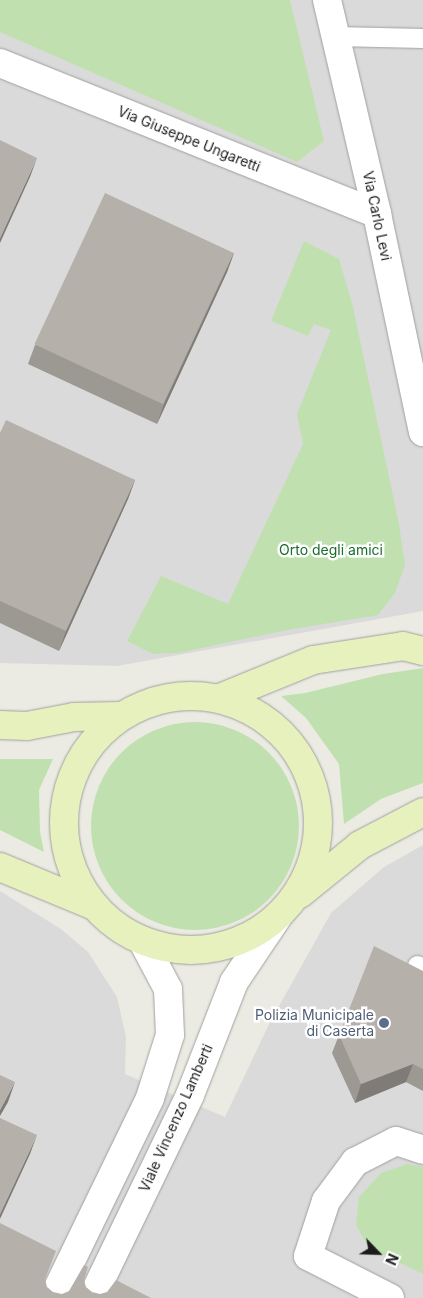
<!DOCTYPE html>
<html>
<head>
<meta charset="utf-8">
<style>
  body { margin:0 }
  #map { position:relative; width:423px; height:1298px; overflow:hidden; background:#ecebe3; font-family:Inter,sans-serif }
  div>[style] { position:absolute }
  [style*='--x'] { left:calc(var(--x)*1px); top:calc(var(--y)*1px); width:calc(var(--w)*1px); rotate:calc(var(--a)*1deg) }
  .residential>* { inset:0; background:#dadada }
  .grass>* { inset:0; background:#c0e1af }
  .round { border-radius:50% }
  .roads { filter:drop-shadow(0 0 1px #a0a0a0) drop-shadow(0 0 1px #a0a0a0) }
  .lane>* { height:19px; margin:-9.5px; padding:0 9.5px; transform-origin:9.5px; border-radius:9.5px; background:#fff }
  .street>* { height:28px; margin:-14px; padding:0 14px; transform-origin:14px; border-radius:14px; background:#fff }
  .secondary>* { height:28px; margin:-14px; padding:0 14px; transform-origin:14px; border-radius:14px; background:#e6f1bd }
  .secondary>.ring { margin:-14px; padding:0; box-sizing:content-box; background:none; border:28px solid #e6f1bd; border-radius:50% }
  .wall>* { inset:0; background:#9c9892 }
  .shaded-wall>* { inset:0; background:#7f7c77 }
  .building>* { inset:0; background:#b5b1aa; transform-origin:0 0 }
  .dots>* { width:14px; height:14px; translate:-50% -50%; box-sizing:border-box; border:2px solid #fff; border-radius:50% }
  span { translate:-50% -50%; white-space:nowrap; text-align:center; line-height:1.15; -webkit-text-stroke:5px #fff; paint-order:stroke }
  .street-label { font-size:14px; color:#1c1c1c }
  .park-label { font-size:14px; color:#186c2c }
  .service-label { font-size:14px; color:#4e5e75 }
  .right { translate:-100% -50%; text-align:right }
  .north { position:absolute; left:353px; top:1228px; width:50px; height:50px; -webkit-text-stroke:4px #fff; paint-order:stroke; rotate:114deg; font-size:14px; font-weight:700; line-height:20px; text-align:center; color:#1c1c1c }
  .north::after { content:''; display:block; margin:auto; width:18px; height:22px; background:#1c1c1c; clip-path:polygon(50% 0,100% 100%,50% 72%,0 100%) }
</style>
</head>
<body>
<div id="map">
  <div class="residential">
    <div style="clip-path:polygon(0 0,423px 0,423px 611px,117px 666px,0 663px)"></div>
    <div style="clip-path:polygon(423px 845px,423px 1298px,0 1298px,0 891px,61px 929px,88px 952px,117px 997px,126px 1037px,125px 1074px,225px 1117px,269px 1024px,331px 913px,384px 867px)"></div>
  </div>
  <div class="grass">
    <div style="clip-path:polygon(0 0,290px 0,324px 141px,297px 162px,0 32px)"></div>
    <div style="clip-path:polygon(304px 241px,339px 259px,353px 307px,399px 524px,405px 565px,395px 593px,378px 615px,287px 630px,178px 653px,153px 654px,127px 641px,161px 576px,228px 604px,303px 444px,297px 414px,331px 330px,314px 324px,308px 336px,271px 321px)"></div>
    <div style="clip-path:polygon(423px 668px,423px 783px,381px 799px,344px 824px,339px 764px,306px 718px,281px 696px,305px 693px,383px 674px)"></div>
    <div class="round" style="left:91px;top:722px;width:208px;height:208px"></div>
    <div style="clip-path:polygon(0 759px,53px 759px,39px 790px,40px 832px,44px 852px,0 830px)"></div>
    <div style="clip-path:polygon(407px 1164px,423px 1167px,423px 1274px,369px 1248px,356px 1225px,359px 1197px,381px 1173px)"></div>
  </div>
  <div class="roads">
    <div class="lane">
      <div style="--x:335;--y:36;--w:88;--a:1.3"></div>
      <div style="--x:417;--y:965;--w:7;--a:27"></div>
    </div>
    <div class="street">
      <div style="--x:327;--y:0;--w:220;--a:76.8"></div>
      <div style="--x:377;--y:214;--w:223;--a:78.1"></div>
      <div style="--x:0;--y:63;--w:406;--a:21.8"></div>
      <div style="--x:53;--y:1298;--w:222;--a:-64.1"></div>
      <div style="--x:150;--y:1098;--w:66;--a:-72.4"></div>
      <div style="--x:170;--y:1035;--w:46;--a:-92.5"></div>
      <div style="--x:168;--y:989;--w:55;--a:-118"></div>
      <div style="--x:92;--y:1298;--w:225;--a:-64.2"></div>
      <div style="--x:190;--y:1095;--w:121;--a:-68.7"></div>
      <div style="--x:234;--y:982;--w:81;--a:-56.1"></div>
      <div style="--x:390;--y:1298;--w:92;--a:-152.9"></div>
      <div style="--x:308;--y:1256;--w:58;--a:-71.9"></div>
      <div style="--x:326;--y:1201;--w:49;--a:-53.4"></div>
      <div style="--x:355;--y:1162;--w:46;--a:-27.1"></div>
      <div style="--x:396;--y:1141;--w:28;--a:18"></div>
    </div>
    <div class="secondary">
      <div class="ring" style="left:64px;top:696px;width:226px;height:226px"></div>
      <div style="--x:220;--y:698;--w:100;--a:-22.2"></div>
      <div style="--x:313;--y:660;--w:91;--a:-8.8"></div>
      <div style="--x:403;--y:646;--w:21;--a:14"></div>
      <div style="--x:0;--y:725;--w:27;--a:2"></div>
      <div style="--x:27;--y:726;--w:48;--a:-10.8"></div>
      <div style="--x:74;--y:717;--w:46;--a:-1.2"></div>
      <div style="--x:0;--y:867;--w:102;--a:22.5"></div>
      <div style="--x:300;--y:894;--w:77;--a:-39.2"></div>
      <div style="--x:360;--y:845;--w:71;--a:-27.6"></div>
    </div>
  </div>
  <div class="wall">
    <div style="clip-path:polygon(234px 253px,227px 272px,157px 424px,28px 364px,35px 345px)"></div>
    <div style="clip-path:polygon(0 433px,135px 480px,128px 499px,59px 651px,0 623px)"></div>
    <div style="clip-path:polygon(423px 971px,423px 1091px,406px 1082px,355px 1103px,332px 1053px,339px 1035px)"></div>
  </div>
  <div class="shaded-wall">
    <div style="clip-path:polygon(37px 158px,30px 177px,0 243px,0 238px)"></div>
    <div style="clip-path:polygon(234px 253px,227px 272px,157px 424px,164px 404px)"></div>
    <div style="clip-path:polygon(135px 480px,128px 499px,59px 651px,66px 631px)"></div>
    <div style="clip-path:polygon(413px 1064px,406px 1082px,355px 1103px,361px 1084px)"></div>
    <div style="clip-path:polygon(15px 1082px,8px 1102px,0 1116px,0 1110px)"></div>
    <div style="clip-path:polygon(37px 1135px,30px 1154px,0 1219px,0 1214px)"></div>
  </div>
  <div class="building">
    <div style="clip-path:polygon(0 140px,37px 158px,0 238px)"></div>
    <div style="left:105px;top:193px;width:142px;height:167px;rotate:25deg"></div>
    <div style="clip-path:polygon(6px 420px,135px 480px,66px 631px,0 601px,0 433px)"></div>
    <div style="clip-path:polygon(374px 946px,423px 971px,423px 1069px,413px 1064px,361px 1084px,339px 1035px)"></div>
    <div style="clip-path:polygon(0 1075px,15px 1082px,0 1110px)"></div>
    <div style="clip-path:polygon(0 1118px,37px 1135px,0 1214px)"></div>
    <div style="clip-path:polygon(0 1223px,56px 1251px,45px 1279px,47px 1287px,53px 1292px,62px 1294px,69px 1291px,84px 1265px,88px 1267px,84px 1280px,86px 1287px,92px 1292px,100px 1294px,107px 1292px,116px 1280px,151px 1298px,0 1298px)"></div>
  </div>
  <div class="dots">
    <div style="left:384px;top:1023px;background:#5c6f8a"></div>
  </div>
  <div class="street-label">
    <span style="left:189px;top:139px;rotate:22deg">Via Giuseppe Ungaretti</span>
    <span style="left:377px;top:216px;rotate:78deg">Via Carlo Levi</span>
    <span style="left:176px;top:1118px;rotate:-66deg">Viale Vincenzo Lamberti</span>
  </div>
  <div class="park-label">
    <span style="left:331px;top:550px">Orto degli amici</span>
  </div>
  <div class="service-label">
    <span class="right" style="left:374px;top:1023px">Polizia Municipale<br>di Caserta</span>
  </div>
  <div class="north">N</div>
</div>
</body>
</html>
